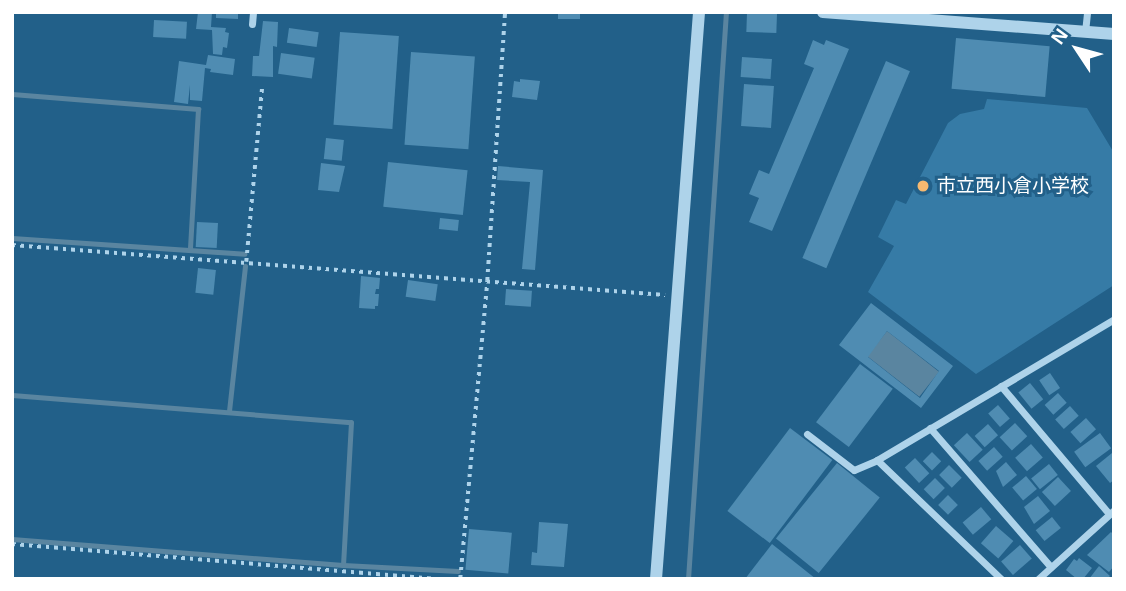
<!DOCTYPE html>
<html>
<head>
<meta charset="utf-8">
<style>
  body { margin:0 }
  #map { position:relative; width:1126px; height:591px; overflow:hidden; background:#226089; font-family:Arial,"Noto Sans JP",sans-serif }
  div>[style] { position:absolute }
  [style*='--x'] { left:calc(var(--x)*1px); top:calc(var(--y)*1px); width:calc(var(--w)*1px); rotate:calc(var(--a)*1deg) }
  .green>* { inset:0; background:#367ba6 }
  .water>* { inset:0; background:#5a85a0; transform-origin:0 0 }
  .stream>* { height:5px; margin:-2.5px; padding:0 2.5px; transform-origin:2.5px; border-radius:2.5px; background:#5a85a0 }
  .building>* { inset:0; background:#4f8cb2; transform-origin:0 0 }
  .path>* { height:3.5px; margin-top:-1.75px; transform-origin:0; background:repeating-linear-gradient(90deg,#aed3ea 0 3.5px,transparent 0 8.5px) }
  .minor>* { height:7px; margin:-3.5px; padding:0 3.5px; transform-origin:3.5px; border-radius:3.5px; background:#aed3ea }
  .tertiary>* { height:12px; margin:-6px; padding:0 6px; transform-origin:6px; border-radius:6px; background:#aed3ea }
  .dots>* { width:19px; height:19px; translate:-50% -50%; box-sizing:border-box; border:4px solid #226089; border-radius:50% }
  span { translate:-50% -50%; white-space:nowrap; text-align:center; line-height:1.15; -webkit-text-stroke:6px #226089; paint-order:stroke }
  .poi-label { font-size:19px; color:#fff }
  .left { translate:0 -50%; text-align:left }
  .frame { position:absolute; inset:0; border:14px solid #fff; pointer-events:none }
  .north { position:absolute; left:1042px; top:14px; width:70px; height:70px; -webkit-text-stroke:5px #226089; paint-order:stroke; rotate:306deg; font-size:19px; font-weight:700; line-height:28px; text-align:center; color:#fff }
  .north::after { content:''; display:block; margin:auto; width:24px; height:32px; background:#fff; clip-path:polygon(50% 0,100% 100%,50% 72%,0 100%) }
</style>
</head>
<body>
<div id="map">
  <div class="green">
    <div style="clip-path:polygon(987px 99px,1087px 108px,1114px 153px,1114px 285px,976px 374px,868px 292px,894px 246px,878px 237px,896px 200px,906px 204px,948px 123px,960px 114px,984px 109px)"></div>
  </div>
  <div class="water">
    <div style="left:887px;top:331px;width:66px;height:32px;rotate:38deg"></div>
  </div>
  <div class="stream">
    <div style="--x:12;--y:94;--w:187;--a:4.6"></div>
    <div style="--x:198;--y:109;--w:139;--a:93.3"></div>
    <div style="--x:12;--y:238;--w:233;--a:3.9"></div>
    <div style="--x:12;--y:395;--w:340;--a:4.6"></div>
    <div style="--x:351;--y:422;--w:143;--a:93.2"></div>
    <div style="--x:229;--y:411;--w:146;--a:-83.7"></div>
    <div style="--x:12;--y:539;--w:332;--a:4.5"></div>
    <div style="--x:343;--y:565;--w:115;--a:3"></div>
    <div style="--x:688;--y:579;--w:568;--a:-86.17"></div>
  </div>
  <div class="building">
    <div style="clip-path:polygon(198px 12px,212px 12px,211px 27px,226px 28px,225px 32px,229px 33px,227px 48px,223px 47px,222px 55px,213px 54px,212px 30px,196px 29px)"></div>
    <div style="clip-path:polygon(216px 12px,238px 12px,238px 19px,216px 18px)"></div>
    <div style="left:558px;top:12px;width:22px;height:7px"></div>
    <div style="left:747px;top:13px;width:30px;height:19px;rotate:2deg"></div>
    <div style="left:154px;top:20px;width:33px;height:17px;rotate:3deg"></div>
    <div style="clip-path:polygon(263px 21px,278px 22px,277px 47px,273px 46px,273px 77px,252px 76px,253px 56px,259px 56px)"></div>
    <div style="left:289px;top:28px;width:30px;height:15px;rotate:8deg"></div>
    <div style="left:340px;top:32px;width:59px;height:93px;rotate:4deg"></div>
    <div style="left:956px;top:38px;width:94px;height:51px;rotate:5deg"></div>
    <div style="clip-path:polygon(813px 40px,824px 45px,826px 40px,849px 49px,772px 231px,749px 222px,759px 198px,749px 194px,759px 170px,769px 174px,814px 68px,804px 64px)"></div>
    <div style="left:411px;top:52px;width:64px;height:93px;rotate:4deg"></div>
    <div style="left:281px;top:53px;width:34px;height:21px;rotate:8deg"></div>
    <div style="clip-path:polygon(208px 55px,235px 59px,233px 75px,210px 72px,211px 69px,205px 68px,202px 101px,190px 100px,190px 85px,188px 104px,174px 102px,179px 61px,206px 65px)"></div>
    <div style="left:742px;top:57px;width:30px;height:20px;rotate:4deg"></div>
    <div style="left:886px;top:61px;width:26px;height:214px;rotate:23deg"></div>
    <div style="clip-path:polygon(520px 79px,540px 81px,537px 100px,512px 97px,514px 81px,520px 82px)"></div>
    <div style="left:744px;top:84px;width:30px;height:42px;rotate:4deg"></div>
    <div style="left:326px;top:138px;width:18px;height:21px;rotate:6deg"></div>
    <div style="left:388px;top:162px;width:80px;height:45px;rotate:6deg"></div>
    <div style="clip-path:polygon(321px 163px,345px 166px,339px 192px,318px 190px)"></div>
    <div style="clip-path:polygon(498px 166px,543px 170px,535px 270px,522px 269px,530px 182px,497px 180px)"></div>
    <div style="left:440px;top:218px;width:19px;height:11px;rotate:6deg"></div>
    <div style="left:197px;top:222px;width:21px;height:25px;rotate:3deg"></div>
    <div style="left:198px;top:268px;width:18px;height:25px;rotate:6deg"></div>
    <div style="clip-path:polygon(361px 276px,380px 278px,379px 289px,376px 289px,375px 294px,379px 294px,378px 306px,375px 306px,375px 309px,359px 308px)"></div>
    <div style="left:408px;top:280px;width:30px;height:17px;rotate:8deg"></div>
    <div style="left:506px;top:289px;width:26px;height:16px;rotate:4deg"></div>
    <div style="clip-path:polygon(evenodd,871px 303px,953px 366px,921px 408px,839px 345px,871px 303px,887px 331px,939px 371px,920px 398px,868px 357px,887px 331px)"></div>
    <div style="left:860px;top:364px;width:41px;height:73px;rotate:37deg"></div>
    <div style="left:1050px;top:373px;width:18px;height:13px;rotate:56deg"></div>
    <div style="left:1030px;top:383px;width:21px;height:15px;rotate:51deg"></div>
    <div style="left:1058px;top:393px;width:13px;height:18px;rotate:48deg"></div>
    <div style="left:998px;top:405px;width:18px;height:13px;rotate:49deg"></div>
    <div style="left:1070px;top:406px;width:13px;height:20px;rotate:48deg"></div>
    <div style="left:1086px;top:418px;width:15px;height:21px;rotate:48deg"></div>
    <div style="left:1015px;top:423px;width:18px;height:21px;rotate:47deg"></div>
    <div style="left:988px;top:424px;width:15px;height:18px;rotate:48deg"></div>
    <div style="left:790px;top:428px;width:53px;height:104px;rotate:37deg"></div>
    <div style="left:967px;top:433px;width:23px;height:18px;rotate:47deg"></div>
    <div style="left:1100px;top:433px;width:19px;height:32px;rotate:54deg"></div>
    <div style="left:1031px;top:444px;width:18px;height:21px;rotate:49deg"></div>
    <div style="left:994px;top:447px;width:13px;height:21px;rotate:48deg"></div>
    <div style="left:932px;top:452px;width:13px;height:13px;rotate:45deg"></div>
    <div style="clip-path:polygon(1112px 453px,1114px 480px,1110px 483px,1096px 466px)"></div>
    <div style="left:915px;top:458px;width:21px;height:14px;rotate:47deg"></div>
    <div style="clip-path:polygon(1006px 462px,1017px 475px,1003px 487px,996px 471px)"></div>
    <div style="left:837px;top:463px;width:55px;height:97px;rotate:39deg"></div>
    <div style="left:1049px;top:464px;width:14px;height:23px;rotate:51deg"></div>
    <div style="left:949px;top:465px;width:18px;height:14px;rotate:45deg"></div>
    <div style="left:1026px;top:476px;width:17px;height:18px;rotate:50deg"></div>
    <div style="left:1058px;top:477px;width:19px;height:22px;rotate:47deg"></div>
    <div style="left:935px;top:478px;width:14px;height:16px;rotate:45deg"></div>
    <div style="left:948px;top:495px;width:14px;height:14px;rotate:45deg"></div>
    <div style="clip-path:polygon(1038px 496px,1050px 511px,1034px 524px,1024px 507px)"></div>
    <div style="left:981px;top:507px;width:16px;height:24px;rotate:50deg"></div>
    <div style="left:1052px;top:517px;width:14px;height:21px;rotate:51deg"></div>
    <div style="clip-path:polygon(539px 522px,568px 524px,564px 567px,531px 565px,532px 552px,537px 553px)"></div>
    <div style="left:996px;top:526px;width:23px;height:23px;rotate:41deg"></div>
    <div style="left:469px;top:529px;width:43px;height:41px;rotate:5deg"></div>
    <div style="clip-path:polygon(1111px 532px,1114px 535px,1114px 566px,1109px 572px,1087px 555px)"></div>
    <div style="clip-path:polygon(772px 544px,816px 579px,745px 579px)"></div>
    <div style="left:1020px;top:545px;width:18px;height:25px;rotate:49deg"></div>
    <div style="clip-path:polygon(1079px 558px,1092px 568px,1083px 579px,1077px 579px,1066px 570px,1074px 559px,1077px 561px)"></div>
    <div style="clip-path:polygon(1099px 566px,1110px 576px,1107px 579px,1089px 579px)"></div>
  </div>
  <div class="path">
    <div style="--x:12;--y:245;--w:655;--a:4.38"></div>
    <div style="--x:246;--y:262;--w:178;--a:-84.8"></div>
    <div style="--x:12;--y:544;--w:424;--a:4.7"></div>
    <div style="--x:460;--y:579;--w:299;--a:-84.8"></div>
    <div style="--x:487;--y:281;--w:270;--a:-86.2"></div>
  </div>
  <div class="minor">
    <div style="--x:252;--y:24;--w:12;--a:-85"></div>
    <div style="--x:1085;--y:32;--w:20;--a:-84"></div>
    <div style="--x:1001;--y:386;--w:167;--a:49.8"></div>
    <div style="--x:930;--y:428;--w:184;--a:49"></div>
    <div style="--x:807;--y:434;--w:59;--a:37.5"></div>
    <div style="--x:854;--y:470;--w:25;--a:-23"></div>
    <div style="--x:877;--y:460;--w:276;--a:-30.7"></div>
    <div style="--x:877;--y:460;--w:172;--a:43.8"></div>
    <div style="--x:1038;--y:579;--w:103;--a:-42.2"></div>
  </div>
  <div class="tertiary">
    <div style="--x:823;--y:12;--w:292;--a:4.3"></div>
    <div style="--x:656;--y:579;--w:569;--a:-85.66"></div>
  </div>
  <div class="dots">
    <div style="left:923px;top:186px;background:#f6b970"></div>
  </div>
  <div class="poi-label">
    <span class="left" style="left:937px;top:186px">市立西小倉小学校</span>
  </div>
  <div class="frame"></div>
  <div class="north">N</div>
</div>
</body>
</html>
